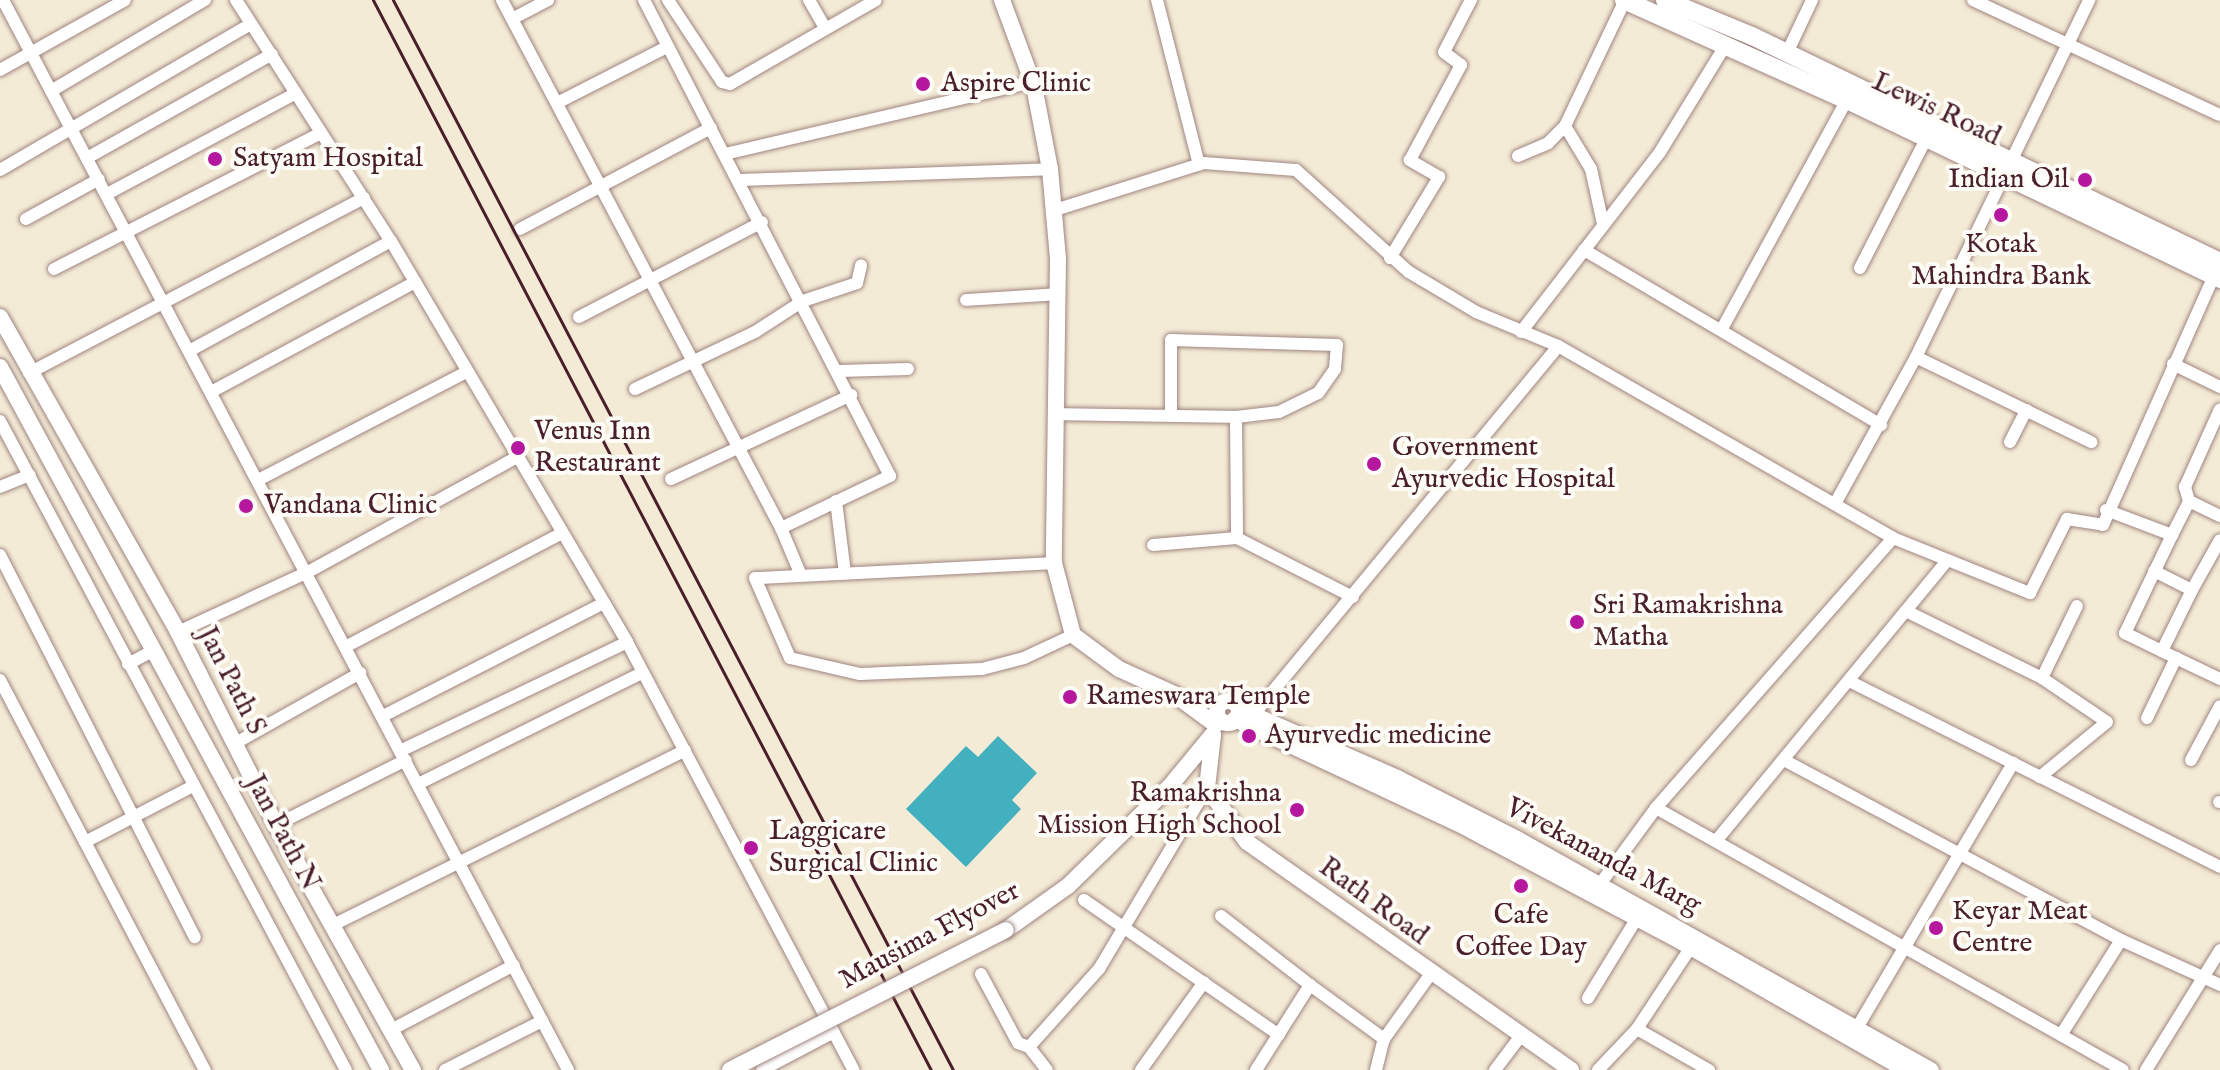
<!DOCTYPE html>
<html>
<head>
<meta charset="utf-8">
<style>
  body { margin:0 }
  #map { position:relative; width:2220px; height:1070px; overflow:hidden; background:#f4ebd6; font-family:"IM FELL English",serif }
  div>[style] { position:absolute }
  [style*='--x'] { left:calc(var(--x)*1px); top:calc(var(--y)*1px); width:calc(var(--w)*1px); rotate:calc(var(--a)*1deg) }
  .water>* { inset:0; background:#43b0c0 }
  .roads { filter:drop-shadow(0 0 2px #9f8580) drop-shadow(0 0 2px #9f8580) }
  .street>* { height:12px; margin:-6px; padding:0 6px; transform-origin:6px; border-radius:6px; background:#fff }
  .secondary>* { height:16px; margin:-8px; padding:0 8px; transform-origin:8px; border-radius:8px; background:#fff }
  .secondary>.ring { margin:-8px; padding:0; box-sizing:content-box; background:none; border:16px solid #fff; border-radius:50% }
  .primary>* { height:18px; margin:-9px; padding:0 9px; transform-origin:9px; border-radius:9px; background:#fff }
  .rail>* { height:3px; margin:-1.5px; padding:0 1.5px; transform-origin:1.5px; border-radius:1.5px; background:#4a1f2b }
  .bridges { filter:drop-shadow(0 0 2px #9f8580) drop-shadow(0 0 2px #9f8580) }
  .secondary-bridge>* { height:16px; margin:-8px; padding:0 8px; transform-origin:8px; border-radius:8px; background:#fff }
  .dots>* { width:22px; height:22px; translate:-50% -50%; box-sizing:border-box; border:4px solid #fdfcf7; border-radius:50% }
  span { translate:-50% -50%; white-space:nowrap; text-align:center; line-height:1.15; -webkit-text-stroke:8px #fdfcf7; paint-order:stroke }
  .poi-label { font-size:28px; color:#4a1f2b }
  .left { translate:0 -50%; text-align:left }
  .right { translate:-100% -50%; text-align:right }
  .street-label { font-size:28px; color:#4a1f2b }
</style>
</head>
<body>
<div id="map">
  <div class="water">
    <div style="clip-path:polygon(998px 736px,1037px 773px,1012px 800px,1021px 809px,966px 867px,906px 809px,966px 746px,978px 757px)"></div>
  </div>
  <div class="roads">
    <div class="street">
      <div style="--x:3;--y:0;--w:1210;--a:62.16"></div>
      <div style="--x:236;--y:0;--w:287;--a:57.3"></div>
      <div style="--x:391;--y:241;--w:465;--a:59.5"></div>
      <div style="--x:627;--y:642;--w:484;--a:62.1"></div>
      <div style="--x:502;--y:0;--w:597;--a:62.15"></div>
      <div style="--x:781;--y:528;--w:49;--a:67.1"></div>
      <div style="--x:644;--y:0;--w:536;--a:62.67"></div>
      <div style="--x:890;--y:476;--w:121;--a:154.5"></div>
      <div style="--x:668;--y:0;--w:98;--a:56.6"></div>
      <div style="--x:722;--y:82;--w:8;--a:14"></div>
      <div style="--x:730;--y:84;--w:168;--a:-29.9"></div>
      <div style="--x:809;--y:0;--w:30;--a:60"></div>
      <div style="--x:1157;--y:0;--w:170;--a:75.7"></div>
      <div style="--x:1973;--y:0;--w:272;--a:25"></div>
      <div style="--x:512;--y:19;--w:41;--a:-27.8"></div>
      <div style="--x:1787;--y:53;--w:59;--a:-64.7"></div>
      <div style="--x:0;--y:70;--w:143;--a:-29.2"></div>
      <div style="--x:51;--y:91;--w:179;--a:-30.6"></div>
      <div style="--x:557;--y:103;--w:123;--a:-27"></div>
      <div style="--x:1565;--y:126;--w:50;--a:58.8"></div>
      <div style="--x:1591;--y:169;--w:56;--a:77.7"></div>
      <div style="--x:725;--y:154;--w:316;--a:-13.2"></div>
      <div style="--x:1518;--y:156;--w:33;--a:-23"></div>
      <div style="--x:1548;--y:143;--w:24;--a:-45"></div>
      <div style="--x:1565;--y:126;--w:140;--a:-64.5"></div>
      <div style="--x:87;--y:158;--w:212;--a:-29.3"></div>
      <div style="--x:0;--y:170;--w:290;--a:-30.2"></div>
      <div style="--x:740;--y:180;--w:310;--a:-2"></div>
      <div style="--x:107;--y:194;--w:214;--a:-28.1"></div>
      <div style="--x:1055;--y:210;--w:156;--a:-17.5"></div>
      <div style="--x:1204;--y:163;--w:92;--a:4.4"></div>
      <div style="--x:1296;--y:170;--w:152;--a:42.1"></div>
      <div style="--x:1409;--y:272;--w:78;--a:30.8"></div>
      <div style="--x:1476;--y:312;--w:89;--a:22.5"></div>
      <div style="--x:26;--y:219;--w:83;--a:-28.7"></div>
      <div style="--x:520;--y:229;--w:216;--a:-27.9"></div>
      <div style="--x:1584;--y:250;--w:345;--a:30.5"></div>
      <div style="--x:1390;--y:258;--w:95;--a:-58.8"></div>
      <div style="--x:1439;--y:177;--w:34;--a:-150"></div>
      <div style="--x:1410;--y:160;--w:108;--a:-61.8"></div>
      <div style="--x:1461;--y:65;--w:21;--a:-143"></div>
      <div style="--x:1444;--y:52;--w:59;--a:-62.6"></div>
      <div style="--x:1860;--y:268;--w:147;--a:-62.9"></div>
      <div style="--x:54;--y:269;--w:300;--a:-27"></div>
      <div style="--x:966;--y:300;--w:92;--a:-3.7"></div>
      <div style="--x:579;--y:317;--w:206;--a:-27.4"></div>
      <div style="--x:1723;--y:327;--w:259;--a:-61.4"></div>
      <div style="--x:1521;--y:332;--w:227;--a:-52.3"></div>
      <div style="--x:1660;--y:152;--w:124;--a:-58.5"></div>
      <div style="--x:189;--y:351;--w:230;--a:-28.6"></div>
      <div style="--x:1916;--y:357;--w:195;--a:25.9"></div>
      <div style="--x:2173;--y:364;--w:52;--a:26.1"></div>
      <div style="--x:839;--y:371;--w:69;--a:-1.7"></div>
      <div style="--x:29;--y:373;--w:378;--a:-27.6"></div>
      <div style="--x:635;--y:389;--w:133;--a:-25.4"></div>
      <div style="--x:755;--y:332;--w:57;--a:-32.9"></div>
      <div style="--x:803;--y:301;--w:57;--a:-18.4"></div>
      <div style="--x:857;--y:283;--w:18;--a:-77"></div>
      <div style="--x:211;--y:392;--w:232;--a:-28.3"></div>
      <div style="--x:1054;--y:414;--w:182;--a:0.9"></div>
      <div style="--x:1236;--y:417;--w:121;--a:89.5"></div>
      <div style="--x:1237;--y:538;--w:130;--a:27"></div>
      <div style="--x:1171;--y:415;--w:75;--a:-90"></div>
      <div style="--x:1171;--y:340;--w:166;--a:1.7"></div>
      <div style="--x:1337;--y:345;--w:24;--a:95"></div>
      <div style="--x:1335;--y:369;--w:29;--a:125"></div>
      <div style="--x:1318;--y:393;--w:43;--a:154"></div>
      <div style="--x:1279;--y:412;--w:43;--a:173.4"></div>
      <div style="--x:0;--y:421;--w:735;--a:61.94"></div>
      <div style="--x:2010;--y:442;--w:36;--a:-63"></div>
      <div style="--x:260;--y:479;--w:232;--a:-27.4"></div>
      <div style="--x:671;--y:479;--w:199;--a:-25"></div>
      <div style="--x:0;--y:487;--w:32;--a:-22"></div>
      <div style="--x:836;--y:501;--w:73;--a:82.9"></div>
      <div style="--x:2189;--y:501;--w:34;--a:26"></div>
      <div style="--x:1836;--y:502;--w:166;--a:-61.1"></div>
      <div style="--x:1916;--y:357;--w:397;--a:-64.1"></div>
      <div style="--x:2106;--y:510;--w:71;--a:20.7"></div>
      <div style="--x:2172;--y:535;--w:109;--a:115.6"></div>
      <div style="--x:2125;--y:633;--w:57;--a:26.1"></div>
      <div style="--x:2172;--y:535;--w:38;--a:-63"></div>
      <div style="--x:2189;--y:501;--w:15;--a:-106"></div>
      <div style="--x:2185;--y:487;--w:85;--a:-65.8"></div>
      <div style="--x:1893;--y:538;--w:148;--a:21.9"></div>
      <div style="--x:2030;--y:593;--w:83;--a:-63.4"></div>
      <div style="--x:2067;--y:519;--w:36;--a:9"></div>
      <div style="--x:2103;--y:525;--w:273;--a:-66"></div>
      <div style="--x:1153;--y:545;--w:84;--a:-4.8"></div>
      <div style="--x:0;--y:555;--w:429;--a:63"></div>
      <div style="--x:1054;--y:563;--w:299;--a:177.1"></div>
      <div style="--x:755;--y:578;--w:87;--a:66.4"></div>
      <div style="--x:790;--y:658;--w:72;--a:12.9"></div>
      <div style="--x:860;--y:674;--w:122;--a:-2.3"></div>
      <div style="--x:982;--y:669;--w:43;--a:-14.7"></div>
      <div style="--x:1024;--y:658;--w:54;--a:-25.1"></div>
      <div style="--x:2154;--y:571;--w:42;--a:26.6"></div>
      <div style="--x:2192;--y:590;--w:68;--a:116.2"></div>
      <div style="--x:2192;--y:590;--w:57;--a:-60.8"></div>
      <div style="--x:1906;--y:611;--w:152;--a:26.2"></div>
      <div style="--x:2042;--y:678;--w:78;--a:34.1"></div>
      <div style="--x:2107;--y:722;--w:87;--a:140.6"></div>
      <div style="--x:178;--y:632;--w:143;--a:-24.8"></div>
      <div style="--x:308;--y:572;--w:239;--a:-28.8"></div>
      <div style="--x:347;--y:646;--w:243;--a:-27.7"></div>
      <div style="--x:128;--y:664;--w:30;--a:-28"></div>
      <div style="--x:2042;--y:678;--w:80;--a:-64.1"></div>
      <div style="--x:0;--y:680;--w:441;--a:62.3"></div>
      <div style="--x:1849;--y:681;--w:415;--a:26.6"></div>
      <div style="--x:1254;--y:714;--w:477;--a:-50.4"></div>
      <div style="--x:1558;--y:346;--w:386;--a:29.8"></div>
      <div style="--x:1893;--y:538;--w:359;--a:131.3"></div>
      <div style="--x:1656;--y:808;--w:93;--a:126.3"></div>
      <div style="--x:383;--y:716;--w:248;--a:-27.1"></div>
      <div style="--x:2147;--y:718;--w:67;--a:-64.2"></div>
      <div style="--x:2176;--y:658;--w:49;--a:25.5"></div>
      <div style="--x:234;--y:744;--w:145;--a:-29.4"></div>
      <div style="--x:400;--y:751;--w:252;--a:-25.6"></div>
      <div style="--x:1784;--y:760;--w:382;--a:28.1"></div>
      <div style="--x:2121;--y:940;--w:109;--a:24.4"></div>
      <div style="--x:2191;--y:760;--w:61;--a:-61.8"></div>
      <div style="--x:418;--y:784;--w:250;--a:-26.4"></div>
      <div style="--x:2219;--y:802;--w:1;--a:0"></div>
      <div style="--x:1656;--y:808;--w:535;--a:29.29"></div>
      <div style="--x:276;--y:825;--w:145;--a:-26.6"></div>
      <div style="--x:1716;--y:841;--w:363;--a:-50.5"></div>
      <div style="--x:85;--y:842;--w:119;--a:-27.4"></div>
      <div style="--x:1084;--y:900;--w:237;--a:34.7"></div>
      <div style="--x:1221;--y:916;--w:113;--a:37.8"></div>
      <div style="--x:333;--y:925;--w:393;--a:-26.4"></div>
      <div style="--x:1691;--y:947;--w:98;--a:123.4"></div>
      <div style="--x:1637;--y:1029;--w:83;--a:29.7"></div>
      <div style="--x:981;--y:974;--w:78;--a:61.8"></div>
      <div style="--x:1018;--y:1043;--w:12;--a:20"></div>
      <div style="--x:1029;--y:1047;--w:105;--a:-48.1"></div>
      <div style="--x:1099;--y:969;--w:211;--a:-59.2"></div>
      <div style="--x:1588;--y:998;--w:94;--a:-58.5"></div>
      <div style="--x:1857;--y:1028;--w:308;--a:-59.5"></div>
      <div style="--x:389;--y:1031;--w:141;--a:-27.8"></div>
      <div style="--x:2061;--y:1035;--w:112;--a:-57.7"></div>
      <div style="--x:1029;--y:1047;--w:29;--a:52"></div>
      <div style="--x:445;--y:1070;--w:109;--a:-26.8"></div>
      <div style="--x:762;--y:1070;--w:81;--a:-27.8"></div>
      <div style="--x:1141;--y:1070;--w:108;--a:-54.4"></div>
      <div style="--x:1256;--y:1070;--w:101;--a:-57.6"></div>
      <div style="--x:1310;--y:985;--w:92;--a:36.1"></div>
      <div style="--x:1384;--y:1039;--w:79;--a:-54.3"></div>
      <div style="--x:1376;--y:1070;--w:32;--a:-76"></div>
      <div style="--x:1495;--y:1070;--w:40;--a:-53"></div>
      <div style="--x:1598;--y:1070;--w:57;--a:-46.4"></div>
      <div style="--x:2146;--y:1070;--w:141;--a:-58.3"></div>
    </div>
    <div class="secondary">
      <div style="--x:1002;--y:0;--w:92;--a:69.6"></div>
      <div style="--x:1034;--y:86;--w:85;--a:79.1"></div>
      <div style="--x:1050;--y:169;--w:89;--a:84.9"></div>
      <div style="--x:1058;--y:258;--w:305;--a:90.8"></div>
      <div style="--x:1054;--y:563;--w:74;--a:75.2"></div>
      <div style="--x:1073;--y:635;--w:57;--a:36.5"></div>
      <div style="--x:1119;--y:669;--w:60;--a:24.4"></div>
      <div style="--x:1174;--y:694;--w:52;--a:36.4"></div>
      <div style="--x:0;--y:317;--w:362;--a:60.5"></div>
      <div style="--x:178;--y:632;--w:216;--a:63.1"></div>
      <div style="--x:276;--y:825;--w:281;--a:60.8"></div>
      <div style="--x:0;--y:367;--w:800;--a:61.54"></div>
      <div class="ring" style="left:1217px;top:701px;width:6px;height:6px"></div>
      <div style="--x:1240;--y:709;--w:171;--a:23.7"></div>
      <div style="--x:1397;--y:778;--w:135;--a:26.9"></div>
      <div style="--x:1517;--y:839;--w:474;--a:29.2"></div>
      <div style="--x:1235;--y:719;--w:252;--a:25.1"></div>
      <div style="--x:1463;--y:826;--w:238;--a:27.9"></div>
      <div style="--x:1673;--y:937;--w:268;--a:29.7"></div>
      <div style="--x:1213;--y:735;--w:53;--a:96.5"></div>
      <div style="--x:1207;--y:788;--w:67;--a:53.5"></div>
      <div style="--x:1247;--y:842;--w:396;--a:35.1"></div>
      <div style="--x:1006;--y:930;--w:76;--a:-35.4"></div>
      <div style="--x:1068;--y:886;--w:143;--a:-44.4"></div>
      <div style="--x:1170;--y:786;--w:67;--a:-50.4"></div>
    </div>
    <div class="primary">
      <div style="--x:1624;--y:0;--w:244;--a:24.2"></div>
      <div style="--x:1847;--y:100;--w:414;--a:25.6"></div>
      <div style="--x:1665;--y:0;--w:94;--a:22.5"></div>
      <div style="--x:1752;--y:36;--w:520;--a:25.78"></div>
    </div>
  </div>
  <div class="rail">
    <div style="--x:373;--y:0;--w:1207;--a:62.46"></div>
    <div style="--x:393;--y:0;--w:1208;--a:62.37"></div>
  </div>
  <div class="bridges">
    <div class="secondary-bridge">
      <div style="--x:730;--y:1070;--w:309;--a:-26.9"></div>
    </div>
  </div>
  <div class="dots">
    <div style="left:923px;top:84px;background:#b5179e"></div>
    <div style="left:215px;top:159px;background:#b5179e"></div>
    <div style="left:2085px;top:180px;background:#b5179e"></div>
    <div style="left:2001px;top:215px;background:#b5179e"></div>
    <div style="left:518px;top:448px;background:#b5179e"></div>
    <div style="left:1374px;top:464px;background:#b5179e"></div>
    <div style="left:246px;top:506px;background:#b5179e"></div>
    <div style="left:1577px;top:622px;background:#b5179e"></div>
    <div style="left:1070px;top:697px;background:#b5179e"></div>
    <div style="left:1249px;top:736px;background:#b5179e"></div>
    <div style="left:1297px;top:810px;background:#b5179e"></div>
    <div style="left:751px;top:848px;background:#b5179e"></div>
    <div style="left:1521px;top:886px;background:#b5179e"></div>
    <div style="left:1936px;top:928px;background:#b5179e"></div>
  </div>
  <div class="poi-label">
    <span class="left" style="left:941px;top:84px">Aspire Clinic</span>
    <span class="left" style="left:233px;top:159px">Satyam Hospital</span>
    <span class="right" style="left:2069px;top:180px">Indian Oil</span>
    <span style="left:2001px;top:261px">Kotak<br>Mahindra Bank</span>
    <span class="left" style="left:534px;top:448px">Venus Inn<br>Restaurant</span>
    <span class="left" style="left:1392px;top:464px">Government<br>Ayurvedic Hospital</span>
    <span class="left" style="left:264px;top:506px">Vandana Clinic</span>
    <span class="left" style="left:1593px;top:622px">Sri Ramakrishna<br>Matha</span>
    <span class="left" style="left:1086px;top:697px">Rameswara Temple</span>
    <span class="left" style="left:1265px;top:736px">Ayurvedic medicine</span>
    <span class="right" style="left:1281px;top:810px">Ramakrishna<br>Mission High School</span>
    <span class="left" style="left:769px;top:848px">Laggicare<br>Surgical Clinic</span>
    <span class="left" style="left:1952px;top:928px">Keyar Meat<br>Centre</span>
    <span style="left:1521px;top:932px">Cafe<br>Coffee Day</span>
  </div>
  <div class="street-label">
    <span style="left:1936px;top:110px;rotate:25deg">Lewis Road</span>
    <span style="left:231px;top:681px;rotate:63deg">Jan Path S</span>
    <span style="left:282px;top:833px;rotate:62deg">Jan Path N</span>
    <span style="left:1603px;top:857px;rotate:28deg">Vivekananda Marg</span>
    <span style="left:1373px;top:902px;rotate:36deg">Rath Road</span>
    <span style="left:930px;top:936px;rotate:-28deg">Mausima Flyover</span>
  </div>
</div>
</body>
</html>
